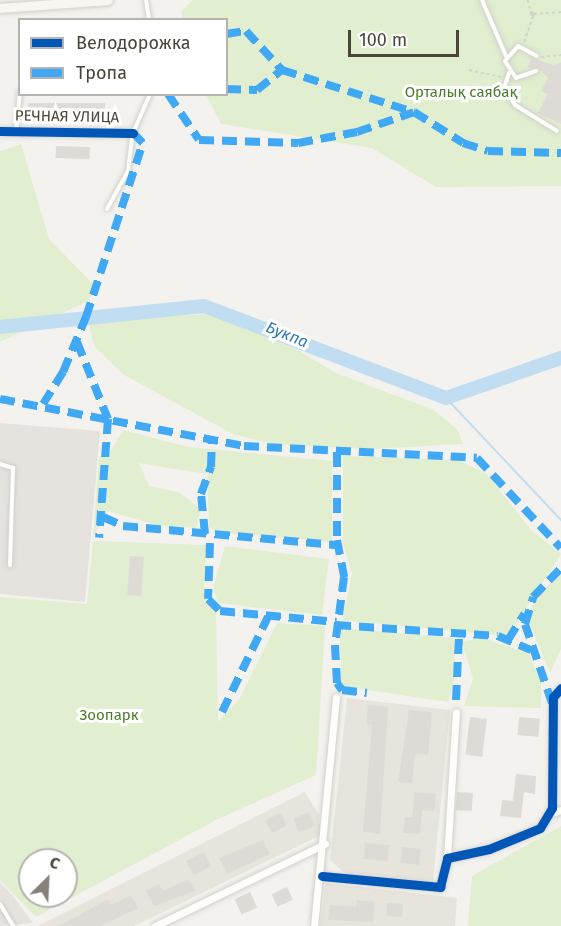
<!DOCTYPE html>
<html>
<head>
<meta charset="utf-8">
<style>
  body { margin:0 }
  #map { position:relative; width:561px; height:926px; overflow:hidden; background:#f4f2ee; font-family:"Fira Sans",sans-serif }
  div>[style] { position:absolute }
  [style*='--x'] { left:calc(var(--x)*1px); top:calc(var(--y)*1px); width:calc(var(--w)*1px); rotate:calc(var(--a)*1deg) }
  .residential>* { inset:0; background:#e7e4dc }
  .industrial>* { inset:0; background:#e6e2de }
  .green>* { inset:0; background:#e1eecf }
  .parking>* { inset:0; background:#e6e3df }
  .stream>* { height:2px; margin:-1px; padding:0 1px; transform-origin:1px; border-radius:1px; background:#c0ddf1 }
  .river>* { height:14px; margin:-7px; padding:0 7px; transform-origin:7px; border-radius:7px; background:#c0ddf1 }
  .building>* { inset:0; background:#dedbd6; transform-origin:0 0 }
  .path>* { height:1.5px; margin-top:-0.75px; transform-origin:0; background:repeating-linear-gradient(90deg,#d3d2cc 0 3px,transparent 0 6px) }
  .roads { filter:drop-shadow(0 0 2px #d2d0cb) drop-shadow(0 0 2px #d2d0cb) }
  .service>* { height:4px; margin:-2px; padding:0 2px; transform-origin:2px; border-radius:2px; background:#fdfdfc }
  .minor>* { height:7px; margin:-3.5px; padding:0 3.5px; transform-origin:3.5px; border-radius:3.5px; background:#fdfdfc }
  .secondary>* { height:9px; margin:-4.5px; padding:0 4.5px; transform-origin:4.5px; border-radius:4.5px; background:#f7f6f1 }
  .quiet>* { height:8px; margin-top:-4px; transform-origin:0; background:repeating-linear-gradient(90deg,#3fa9f5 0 15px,transparent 0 23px) }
  .cycleway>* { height:9px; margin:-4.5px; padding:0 4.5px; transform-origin:4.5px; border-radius:4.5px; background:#0057b8 }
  span { translate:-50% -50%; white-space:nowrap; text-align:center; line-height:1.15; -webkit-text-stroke:6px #fff; paint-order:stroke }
  .park-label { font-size:15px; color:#4a7f2a }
  .street-label { font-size:15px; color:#4b4439 }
  .water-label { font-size:16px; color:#2e7ab2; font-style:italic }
  .legend { position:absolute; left:18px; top:18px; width:210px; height:78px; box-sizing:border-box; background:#fff; border:2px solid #b7b4b0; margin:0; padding:8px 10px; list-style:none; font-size:18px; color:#4b4439 }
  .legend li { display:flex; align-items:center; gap:12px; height:30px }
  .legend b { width:30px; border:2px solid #b7b4b0 }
  .north { position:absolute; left:18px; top:848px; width:60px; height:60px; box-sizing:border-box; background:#fff; border:2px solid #b7b4b0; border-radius:50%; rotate:24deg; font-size:16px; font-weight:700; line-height:24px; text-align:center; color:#4b4439 }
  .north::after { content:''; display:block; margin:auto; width:21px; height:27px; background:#868178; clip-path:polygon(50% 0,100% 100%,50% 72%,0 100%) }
  .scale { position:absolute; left:348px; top:30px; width:111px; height:27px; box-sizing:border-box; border:3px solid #4b4439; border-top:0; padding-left:8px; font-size:18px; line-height:21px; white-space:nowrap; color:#4b4439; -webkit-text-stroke:4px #fff; paint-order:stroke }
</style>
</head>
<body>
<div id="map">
  <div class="residential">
    <div style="clip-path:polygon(347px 698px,450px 710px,433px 882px,349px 877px,330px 860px)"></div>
    <div style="clip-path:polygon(305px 792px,319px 815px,321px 835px,134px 926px,38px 926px)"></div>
    <div style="clip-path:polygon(326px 883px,457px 898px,455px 926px,320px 926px)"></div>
  </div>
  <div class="industrial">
    <div style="clip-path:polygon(0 423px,100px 431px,85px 602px,0 594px)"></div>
  </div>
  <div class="green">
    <div style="clip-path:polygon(193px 0,561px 0,561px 186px,436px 187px,372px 148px,221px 124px,206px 95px,226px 94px,226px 20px,183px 19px,181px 11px)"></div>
    <div style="clip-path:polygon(21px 144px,49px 239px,97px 288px,88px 301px,0 342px,0 151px)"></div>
    <div style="clip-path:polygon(207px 314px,294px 348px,336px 373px,434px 410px,457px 429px,463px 444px,372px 449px,272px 444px,233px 434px,124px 375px,95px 347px,90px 331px,89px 321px)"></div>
    <div style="clip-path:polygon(123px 430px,189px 447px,332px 461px,332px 542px,216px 532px,209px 526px,207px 474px,139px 463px,149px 486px,179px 492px,201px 509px,196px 528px,157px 525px,108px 511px,93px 538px,99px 457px,108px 455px)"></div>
    <div style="clip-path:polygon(343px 456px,458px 460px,487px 474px,531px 530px,561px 554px,508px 636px,342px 620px,352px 573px,343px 544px)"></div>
    <div style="clip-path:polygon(evenodd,93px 541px,206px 545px,204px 598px,216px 611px,218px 722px,240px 698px,277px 623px,325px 626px,316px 775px,218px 819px,36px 917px,0 880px,0 597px,87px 604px,93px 541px,30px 860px,66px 860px,66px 896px,30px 896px,30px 860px)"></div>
    <div style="clip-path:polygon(225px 546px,329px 559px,322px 615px,218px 603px,213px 588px)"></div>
    <div style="clip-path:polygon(561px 572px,561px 649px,550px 673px,528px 620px,534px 600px)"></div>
    <div style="clip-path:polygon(340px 628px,454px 638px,455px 676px,448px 702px,341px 686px)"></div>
    <div style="clip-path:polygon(482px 638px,528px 653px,541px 682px,541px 708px,464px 706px,473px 679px,462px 642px)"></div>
    <div style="clip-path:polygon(561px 826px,561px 926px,468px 926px,472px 876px)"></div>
  </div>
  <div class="parking">
    <div style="clip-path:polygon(0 883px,13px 896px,33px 923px,0 926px)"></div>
  </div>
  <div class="stream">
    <div style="--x:446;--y:398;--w:168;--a:46.7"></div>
  </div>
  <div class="river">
    <div style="--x:0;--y:327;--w:205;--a:-5.9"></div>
    <div style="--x:204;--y:306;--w:259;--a:20.8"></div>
    <div style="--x:446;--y:398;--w:122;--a:-19.2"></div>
  </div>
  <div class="building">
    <div style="clip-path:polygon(532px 58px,554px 65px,561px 62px,561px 124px,538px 113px,548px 94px,541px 91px,548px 78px,538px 68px,527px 67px)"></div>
    <div style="left:28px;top:103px;width:77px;height:12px"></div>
    <div style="left:56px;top:146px;width:34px;height:12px;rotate:2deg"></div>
    <div style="left:130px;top:556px;width:14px;height:39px;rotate:4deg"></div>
    <div style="clip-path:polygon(368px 705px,388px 707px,380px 834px,363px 832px,372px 725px,366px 724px)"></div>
    <div style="clip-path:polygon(409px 710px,432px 712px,428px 755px,415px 754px,412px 783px,398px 782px)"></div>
    <div style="left:470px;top:717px;width:17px;height:38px;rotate:7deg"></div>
    <div style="left:519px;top:717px;width:21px;height:18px;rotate:5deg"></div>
    <div style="clip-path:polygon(516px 774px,536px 776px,535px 794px,524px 792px,521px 818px,500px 816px,502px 800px,513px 801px)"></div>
    <div style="clip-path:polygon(415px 792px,436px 794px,434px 811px,422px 810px,420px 834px,403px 833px,405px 817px,412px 817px)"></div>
    <div style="left:457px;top:792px;width:16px;height:18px;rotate:4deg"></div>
    <div style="left:309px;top:812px;width:15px;height:17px;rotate:67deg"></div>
    <div style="left:281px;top:813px;width:14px;height:17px;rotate:65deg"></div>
    <div style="clip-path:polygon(263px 840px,270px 854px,227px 874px,219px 858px)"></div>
    <div style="left:365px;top:843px;width:24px;height:16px;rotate:5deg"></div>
    <div style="left:402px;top:847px;width:19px;height:16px;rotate:6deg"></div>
    <div style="left:204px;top:852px;width:16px;height:20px;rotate:63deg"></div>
    <div style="clip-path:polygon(189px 879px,195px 891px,154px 906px,146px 891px,159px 884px,163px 891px)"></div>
    <div style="left:287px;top:887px;width:14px;height:17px;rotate:65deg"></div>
    <div style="left:250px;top:892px;width:17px;height:17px;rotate:65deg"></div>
    <div style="clip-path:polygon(131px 895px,138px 908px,100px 926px,59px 926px,108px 899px,111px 905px)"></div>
    <div style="clip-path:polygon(357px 900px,375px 902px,373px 922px,328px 920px,330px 905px,356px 907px)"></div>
    <div style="left:387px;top:903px;width:16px;height:13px;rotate:4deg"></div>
  </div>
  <div class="path">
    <div style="--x:528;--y:0;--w:12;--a:76"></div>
    <div style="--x:534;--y:12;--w:3;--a:72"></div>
    <div style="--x:535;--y:15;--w:3;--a:162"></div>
    <div style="--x:532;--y:16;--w:4;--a:-124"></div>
    <div style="--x:530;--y:13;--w:4;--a:-14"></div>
    <div style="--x:534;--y:14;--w:27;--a:-4"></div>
    <div style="--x:524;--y:42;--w:28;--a:-71"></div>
    <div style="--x:541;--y:57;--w:20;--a:-6"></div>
    <div style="--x:469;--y:70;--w:33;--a:12"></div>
  </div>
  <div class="roads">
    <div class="service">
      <div style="--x:146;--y:0;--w:20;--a:81"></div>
      <div style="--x:482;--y:0;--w:61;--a:66.8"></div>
      <div style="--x:536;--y:71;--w:21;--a:161"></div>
      <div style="--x:516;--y:78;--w:20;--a:-123"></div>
      <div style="--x:505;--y:61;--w:20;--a:-49"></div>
      <div style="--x:518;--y:46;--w:21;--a:28"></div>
      <div style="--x:509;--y:73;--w:16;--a:108"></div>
      <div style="--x:504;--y:88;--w:20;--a:57"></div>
      <div style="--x:515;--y:105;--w:49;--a:31.8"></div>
      <div style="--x:16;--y:132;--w:41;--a:-84.4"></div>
      <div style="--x:107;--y:209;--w:43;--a:-61.1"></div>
      <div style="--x:128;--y:171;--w:38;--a:-83"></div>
      <div style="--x:133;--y:133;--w:43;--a:-66.4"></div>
      <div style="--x:0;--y:464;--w:14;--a:17"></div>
      <div style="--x:13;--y:468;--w:97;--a:91.8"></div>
      <div style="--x:0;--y:904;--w:26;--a:59"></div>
    </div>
    <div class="minor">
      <div style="--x:0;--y:131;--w:133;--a:0.9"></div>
      <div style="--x:551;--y:813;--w:10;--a:-17"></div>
      <div style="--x:447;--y:858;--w:146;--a:-86.5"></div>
      <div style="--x:322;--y:876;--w:119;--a:5.3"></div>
      <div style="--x:440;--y:887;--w:30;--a:-76"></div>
      <div style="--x:447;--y:858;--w:43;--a:-12.1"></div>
      <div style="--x:489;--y:849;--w:55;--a:-22.4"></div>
      <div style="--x:540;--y:828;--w:23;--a:-59"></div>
      <div style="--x:552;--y:808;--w:111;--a:-89.5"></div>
      <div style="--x:553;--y:697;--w:12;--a:-48"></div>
      <div style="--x:155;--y:926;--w:189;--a:-25.8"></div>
      <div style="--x:314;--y:926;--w:230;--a:-84.5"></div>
    </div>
    <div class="secondary">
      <div style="--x:0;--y:8;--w:108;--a:-4.2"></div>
    </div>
  </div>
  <div class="quiet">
    <div style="--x:226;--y:34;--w:20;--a:-9"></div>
    <div style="--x:246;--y:31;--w:53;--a:47.3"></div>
    <div style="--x:282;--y:70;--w:139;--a:17.7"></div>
    <div style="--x:414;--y:112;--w:58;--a:32.3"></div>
    <div style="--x:463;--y:143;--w:26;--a:18"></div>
    <div style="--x:488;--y:151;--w:73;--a:1.6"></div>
    <div style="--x:226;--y:89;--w:31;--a:2"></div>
    <div style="--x:257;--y:90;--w:32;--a:-39"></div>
    <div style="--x:168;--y:94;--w:55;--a:56"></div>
    <div style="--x:199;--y:140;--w:99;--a:1.7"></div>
    <div style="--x:298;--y:143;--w:60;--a:-10.6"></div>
    <div style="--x:357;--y:132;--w:60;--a:-19.3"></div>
    <div style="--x:77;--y:342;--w:83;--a:68.1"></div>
    <div style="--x:108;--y:419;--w:119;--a:94.3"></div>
    <div style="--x:0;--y:399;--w:248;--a:10.9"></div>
    <div style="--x:244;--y:446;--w:233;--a:2.9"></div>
    <div style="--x:477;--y:458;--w:123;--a:47"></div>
    <div style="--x:43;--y:404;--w:38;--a:-58"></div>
    <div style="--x:63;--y:372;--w:60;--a:-67.3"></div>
    <div style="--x:86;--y:317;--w:183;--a:-71.9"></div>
    <div style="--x:143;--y:143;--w:14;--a:-135"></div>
    <div style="--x:337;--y:452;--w:88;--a:90"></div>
    <div style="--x:337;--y:540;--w:38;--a:79"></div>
    <div style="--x:344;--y:577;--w:69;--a:97.5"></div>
    <div style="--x:335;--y:645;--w:38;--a:87"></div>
    <div style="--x:337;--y:683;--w:9;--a:54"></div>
    <div style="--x:342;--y:690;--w:25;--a:7"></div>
    <div style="--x:103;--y:517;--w:22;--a:24"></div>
    <div style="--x:123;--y:526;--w:216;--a:5.1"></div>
    <div style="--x:205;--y:534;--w:40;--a:-95.7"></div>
    <div style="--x:201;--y:494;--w:29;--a:-70"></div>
    <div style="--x:211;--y:467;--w:27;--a:-88"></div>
    <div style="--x:210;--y:543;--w:56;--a:92"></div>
    <div style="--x:208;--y:599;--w:17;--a:45"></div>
    <div style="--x:220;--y:611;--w:117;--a:5.4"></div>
    <div style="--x:336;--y:625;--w:162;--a:3.9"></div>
    <div style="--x:498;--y:636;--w:36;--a:23"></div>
    <div style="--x:508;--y:640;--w:31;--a:-58"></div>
    <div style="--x:456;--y:700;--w:64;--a:-87.3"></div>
    <div style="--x:552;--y:703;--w:83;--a:-108.9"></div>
    <div style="--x:525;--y:624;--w:28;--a:-73"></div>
    <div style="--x:533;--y:597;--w:40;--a:-46"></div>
    <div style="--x:222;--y:712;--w:106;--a:-64.2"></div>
  </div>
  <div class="cycleway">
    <div style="--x:0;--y:131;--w:133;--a:0.9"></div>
    <div style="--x:322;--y:876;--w:119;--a:5.3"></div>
    <div style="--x:440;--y:887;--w:30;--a:-76"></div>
    <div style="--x:447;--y:858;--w:43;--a:-12.1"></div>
    <div style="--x:489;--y:849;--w:55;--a:-22.4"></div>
    <div style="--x:540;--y:828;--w:23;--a:-59"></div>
    <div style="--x:552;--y:808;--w:111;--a:-89.5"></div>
    <div style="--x:553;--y:697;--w:12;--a:-48"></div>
  </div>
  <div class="park-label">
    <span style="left:461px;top:93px">Орталық саябақ</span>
    <span style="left:109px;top:716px">Зоопарк</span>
  </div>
  <div class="street-label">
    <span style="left:67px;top:117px;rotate:1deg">РЕЧНАЯ УЛИЦА</span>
  </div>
  <div class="water-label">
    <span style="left:287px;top:335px;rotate:22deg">Букпа</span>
  </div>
  <ul class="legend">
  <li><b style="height:8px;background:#0057b8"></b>Велодорожка</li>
  <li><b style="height:8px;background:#3fa9f5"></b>Тропа</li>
  </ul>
  <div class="north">С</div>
  <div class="scale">100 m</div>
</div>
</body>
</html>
